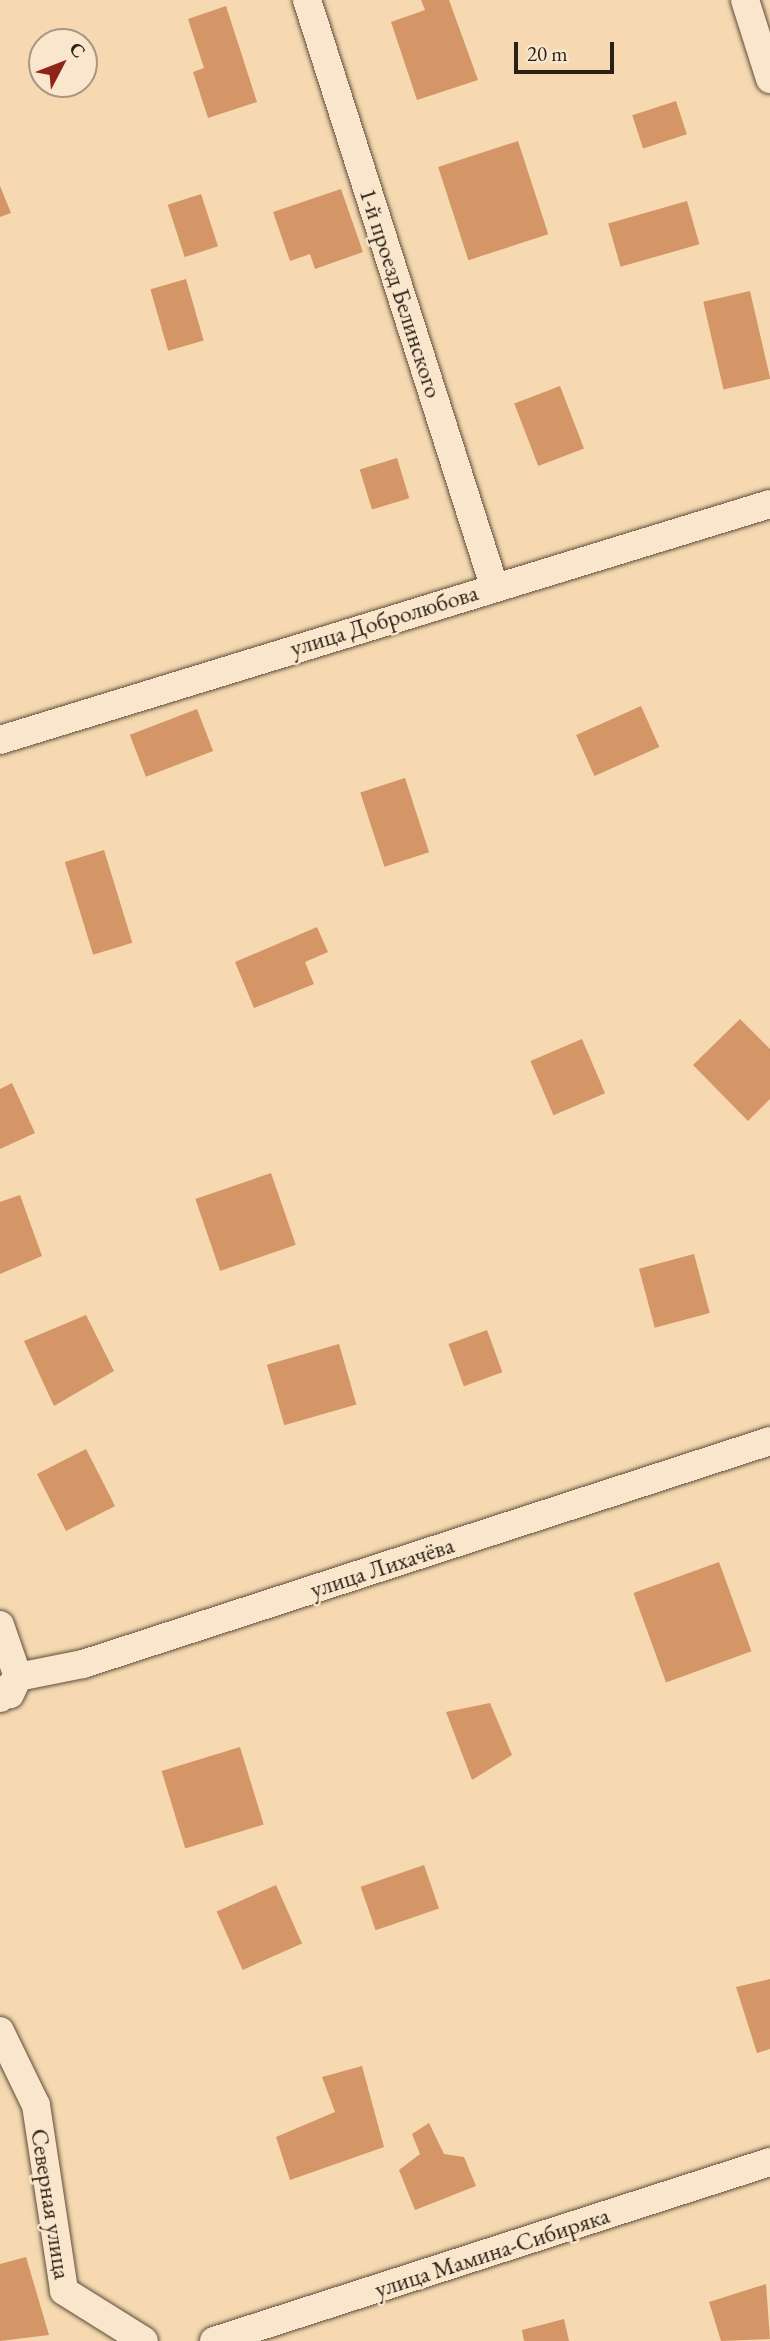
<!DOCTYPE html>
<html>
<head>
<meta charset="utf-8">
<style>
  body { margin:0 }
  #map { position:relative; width:770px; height:2341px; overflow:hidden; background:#f6d9b0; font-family:"EB Garamond",serif }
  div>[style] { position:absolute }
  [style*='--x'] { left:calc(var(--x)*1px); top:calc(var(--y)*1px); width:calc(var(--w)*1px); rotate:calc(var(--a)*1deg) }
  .building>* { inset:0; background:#d49567; transform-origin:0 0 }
  .roads { filter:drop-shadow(0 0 2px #5e4e3c) drop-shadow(0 0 2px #5e4e3c) }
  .minor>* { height:28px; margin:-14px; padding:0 14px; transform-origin:14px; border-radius:14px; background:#f9e6cc }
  span { translate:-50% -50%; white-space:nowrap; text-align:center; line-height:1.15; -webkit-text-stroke:5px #f9e6cc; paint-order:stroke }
  .street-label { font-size:24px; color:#2b2016 }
  .north { position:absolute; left:28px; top:28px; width:70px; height:70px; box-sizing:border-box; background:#f9e6cc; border:2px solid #a79783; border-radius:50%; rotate:48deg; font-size:19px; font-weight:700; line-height:28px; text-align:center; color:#2b2016 }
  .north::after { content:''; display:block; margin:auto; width:24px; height:32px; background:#8f2418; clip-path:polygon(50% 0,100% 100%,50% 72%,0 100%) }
  .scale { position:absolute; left:514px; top:42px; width:100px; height:32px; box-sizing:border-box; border:4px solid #2b2016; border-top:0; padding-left:9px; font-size:21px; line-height:24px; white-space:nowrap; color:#2b2016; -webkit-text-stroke:5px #f9e6cc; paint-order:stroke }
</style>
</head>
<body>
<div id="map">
  <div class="building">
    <div style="clip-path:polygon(421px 0,449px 0,478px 80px,417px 100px,391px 22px,425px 10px)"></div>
    <div style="clip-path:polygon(226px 6px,257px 102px,208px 118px,193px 72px,204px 68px,188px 19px)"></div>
    <div style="left:676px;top:101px;width:35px;height:46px;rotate:72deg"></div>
    <div style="left:518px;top:141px;width:98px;height:84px;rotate:72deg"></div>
    <div style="clip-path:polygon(0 186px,11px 213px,0 217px)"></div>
    <div style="clip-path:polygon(341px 189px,363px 252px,315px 269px,310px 254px,290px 261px,273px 212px)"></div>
    <div style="left:201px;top:194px;width:55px;height:35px;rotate:72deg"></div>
    <div style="left:687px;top:201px;width:45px;height:82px;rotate:74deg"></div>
    <div style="left:186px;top:279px;width:64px;height:37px;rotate:74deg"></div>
    <div style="left:750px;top:291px;width:90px;height:48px;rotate:77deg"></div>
    <div style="left:560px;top:386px;width:67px;height:49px;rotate:69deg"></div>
    <div style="left:397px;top:458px;width:42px;height:39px;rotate:73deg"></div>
    <div style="left:641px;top:706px;width:45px;height:71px;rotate:66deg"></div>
    <div style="left:197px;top:709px;width:45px;height:72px;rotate:69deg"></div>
    <div style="left:405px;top:778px;width:78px;height:47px;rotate:72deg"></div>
    <div style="left:104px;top:850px;width:97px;height:41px;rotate:73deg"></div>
    <div style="clip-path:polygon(317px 927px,328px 952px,305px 962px,314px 984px,254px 1008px,235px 962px)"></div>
    <div style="clip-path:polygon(740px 1019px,770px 1049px,770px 1099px,748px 1121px,693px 1065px)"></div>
    <div style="left:582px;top:1039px;width:59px;height:56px;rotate:67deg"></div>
    <div style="clip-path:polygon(12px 1083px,35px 1133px,0 1149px,0 1089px)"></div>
    <div style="left:271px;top:1173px;width:76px;height:80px;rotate:71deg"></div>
    <div style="clip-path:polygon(20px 1195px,42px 1256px,0 1274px,0 1202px)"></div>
    <div style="left:694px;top:1254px;width:61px;height:57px;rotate:75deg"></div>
    <div style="clip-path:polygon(86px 1315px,114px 1371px,54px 1406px,24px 1341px)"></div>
    <div style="left:487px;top:1330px;width:45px;height:41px;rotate:70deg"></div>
    <div style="left:339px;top:1344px;width:63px;height:75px;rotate:74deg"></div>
    <div style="left:86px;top:1449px;width:64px;height:55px;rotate:63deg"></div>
    <div style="left:719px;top:1562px;width:95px;height:91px;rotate:70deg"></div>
    <div style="clip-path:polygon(490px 1703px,512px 1755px,472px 1780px,446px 1712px)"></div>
    <div style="left:240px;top:1747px;width:81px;height:82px;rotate:73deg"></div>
    <div style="left:424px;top:1865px;width:46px;height:67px;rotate:71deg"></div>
    <div style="left:276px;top:1885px;width:64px;height:65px;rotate:66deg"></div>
    <div style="clip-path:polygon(770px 1979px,770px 2049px,757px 2053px,736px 1987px)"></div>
    <div style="clip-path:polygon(362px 2066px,384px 2147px,290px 2180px,276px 2137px,335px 2112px,322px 2077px)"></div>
    <div style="clip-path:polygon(429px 2123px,444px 2154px,464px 2157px,476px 2186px,415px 2210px,399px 2170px,420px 2154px,412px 2134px)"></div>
    <div style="clip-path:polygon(26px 2257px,49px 2335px,0 2341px,0 2264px)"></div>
    <div style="clip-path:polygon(766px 2284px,770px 2339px,721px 2341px,709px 2302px)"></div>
    <div style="clip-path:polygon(564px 2319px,569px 2341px,524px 2341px,522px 2330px)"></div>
  </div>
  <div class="roads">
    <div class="minor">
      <div style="--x:307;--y:0;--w:615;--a:72.3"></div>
      <div style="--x:745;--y:0;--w:83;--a:72.4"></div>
      <div style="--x:0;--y:740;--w:805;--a:-17.04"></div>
      <div style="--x:0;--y:1625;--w:55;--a:70.9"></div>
      <div style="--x:18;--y:1677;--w:19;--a:115"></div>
      <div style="--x:0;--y:1698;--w:28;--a:-49"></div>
      <div style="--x:18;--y:1677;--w:66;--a:-11.3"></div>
      <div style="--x:83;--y:1664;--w:722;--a:-17.98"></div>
      <div style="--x:0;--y:2031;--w:82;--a:64.1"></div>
      <div style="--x:36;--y:2105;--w:188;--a:81.4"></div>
      <div style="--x:64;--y:2291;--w:94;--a:32"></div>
      <div style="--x:214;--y:2341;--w:584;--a:-17.85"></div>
    </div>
  </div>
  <div class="street-label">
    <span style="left:401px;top:293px;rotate:72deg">1-й проезд Белинского</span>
    <span style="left:384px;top:620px;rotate:-17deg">улица Добролюбова</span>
    <span style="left:382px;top:1567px;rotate:-18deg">улица Лихачёва</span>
    <span style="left:51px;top:2204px;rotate:81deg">Северная улица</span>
    <span style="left:492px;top:2252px;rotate:-18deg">улица Мамина-Сибиряка</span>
  </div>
  <div class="north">С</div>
  <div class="scale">20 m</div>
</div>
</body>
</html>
